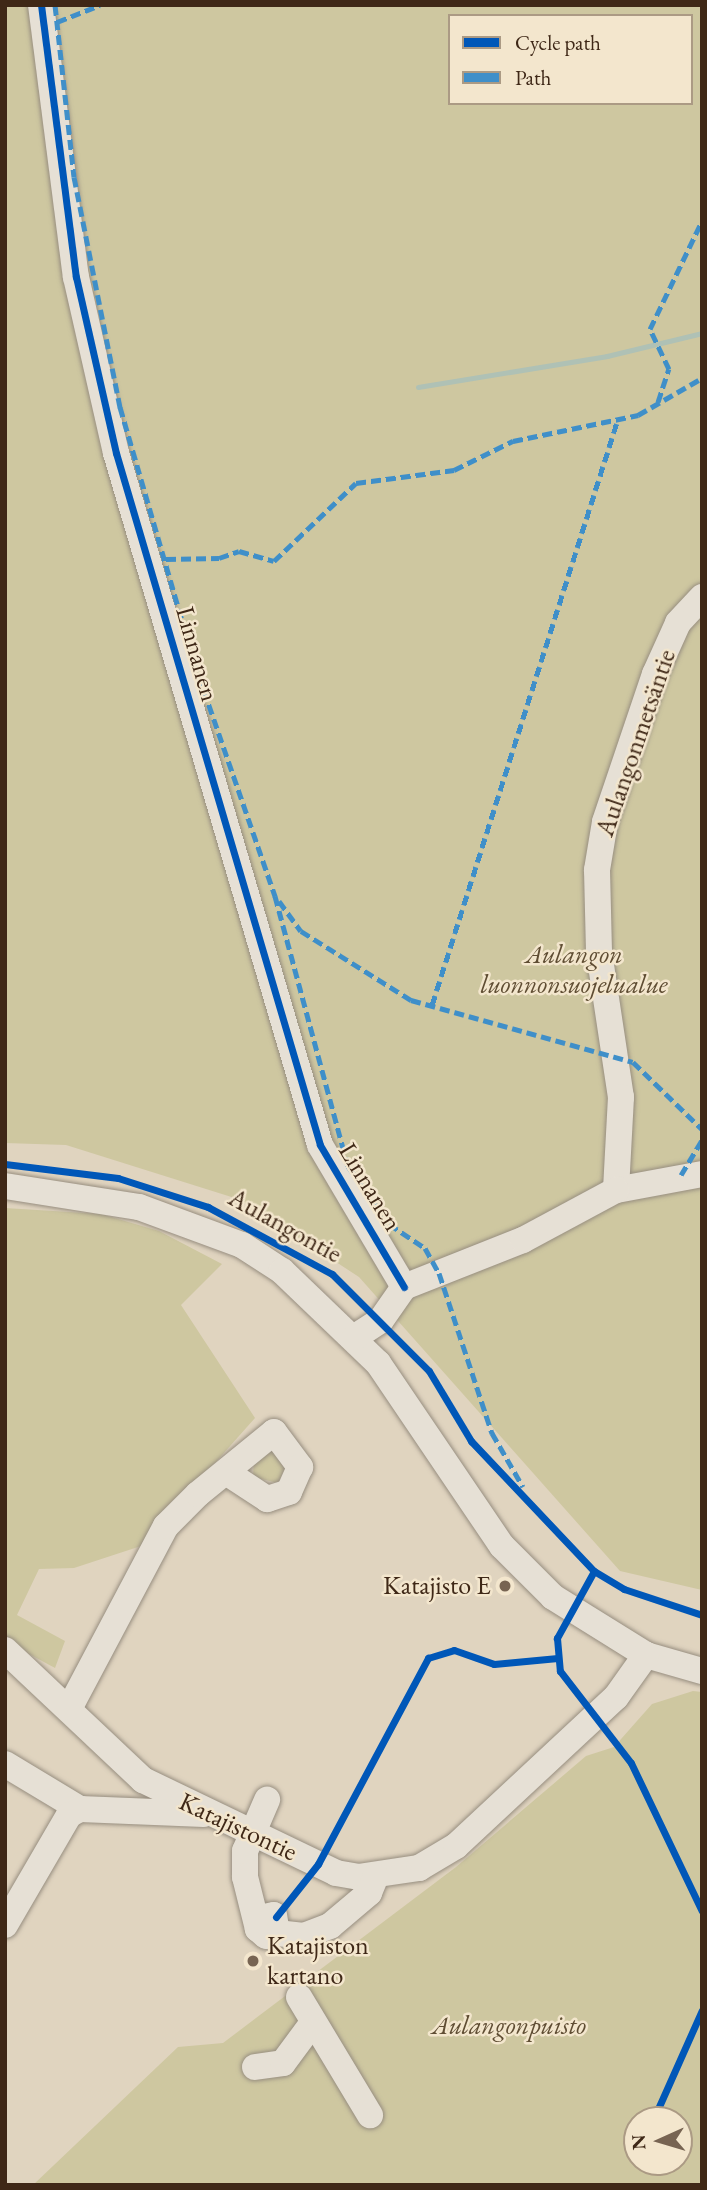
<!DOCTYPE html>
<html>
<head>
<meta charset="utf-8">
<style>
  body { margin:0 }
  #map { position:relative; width:707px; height:2190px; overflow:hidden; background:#e0d4bf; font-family:"EB Garamond",serif }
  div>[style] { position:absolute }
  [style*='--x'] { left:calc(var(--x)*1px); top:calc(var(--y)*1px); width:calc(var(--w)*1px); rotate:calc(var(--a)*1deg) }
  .green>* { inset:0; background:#cec7a0 }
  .stream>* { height:5px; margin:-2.5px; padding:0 2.5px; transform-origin:2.5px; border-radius:2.5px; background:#afc1b5 }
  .roads { filter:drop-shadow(0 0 2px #978e80) drop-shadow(0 0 2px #978e80) }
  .minor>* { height:26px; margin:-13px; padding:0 13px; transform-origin:13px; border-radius:13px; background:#e6e0d5 }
  .quiet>* { height:5px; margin-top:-2.5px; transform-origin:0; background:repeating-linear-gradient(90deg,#3f8fc9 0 10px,transparent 0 15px) }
  .cycleway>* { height:7px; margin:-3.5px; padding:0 3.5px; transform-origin:3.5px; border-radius:3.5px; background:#0057b8 }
  .dots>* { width:19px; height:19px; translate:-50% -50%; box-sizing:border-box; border:4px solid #f3e6cd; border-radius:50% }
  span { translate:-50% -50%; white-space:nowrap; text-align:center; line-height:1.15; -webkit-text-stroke:5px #f3e6cd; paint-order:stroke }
  .street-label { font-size:26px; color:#3f2817 }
  .park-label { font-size:26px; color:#5f4d33; font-style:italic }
  .poi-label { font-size:26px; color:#3f2817 }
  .right { translate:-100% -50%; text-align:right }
  .left { translate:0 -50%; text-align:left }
  .frame { position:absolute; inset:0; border:7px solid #3f2817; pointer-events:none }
  .legend { position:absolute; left:448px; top:14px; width:245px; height:91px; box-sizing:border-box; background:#f3e6cd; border:2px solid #ab9a84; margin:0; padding:9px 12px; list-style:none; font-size:21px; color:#3f2817 }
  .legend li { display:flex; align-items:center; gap:14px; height:35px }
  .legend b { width:35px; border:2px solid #ab9a84 }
  .north { position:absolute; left:623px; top:2106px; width:70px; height:70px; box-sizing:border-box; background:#f3e6cd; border:2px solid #ab9a84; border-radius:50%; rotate:266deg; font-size:19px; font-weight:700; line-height:28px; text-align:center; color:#3f2817 }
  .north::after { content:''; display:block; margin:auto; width:24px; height:32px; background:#776452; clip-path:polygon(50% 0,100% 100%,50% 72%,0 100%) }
</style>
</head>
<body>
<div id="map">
  <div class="green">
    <div style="clip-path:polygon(evenodd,5px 5px,702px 5px,702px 1590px,620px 1571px,359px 1277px,241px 1200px,66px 1145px,5px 1143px,5px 5px,450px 16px,691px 16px,691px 103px,450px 103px,450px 16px)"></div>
    <div style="clip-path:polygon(5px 1208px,101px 1214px,159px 1231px,222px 1264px,181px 1305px,255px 1418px,141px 1546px,74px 1568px,39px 1569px,17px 1615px,65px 1641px,55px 1668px,5px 1641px)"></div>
    <div style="clip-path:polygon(279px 1449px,288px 1462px,278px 1483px,253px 1477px,254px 1456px)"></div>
    <div style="clip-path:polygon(evenodd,693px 1691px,702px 1692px,702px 2185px,33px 2185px,178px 2047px,223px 2043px,456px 1867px,586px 1756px,614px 1747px,652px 1704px,693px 1691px,637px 2120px,679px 2120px,679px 2162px,637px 2162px,637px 2120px)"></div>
  </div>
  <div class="stream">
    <div style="--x:418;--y:387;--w:192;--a:-9.3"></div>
    <div style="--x:607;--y:356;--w:98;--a:-13.6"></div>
  </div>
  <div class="roads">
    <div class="minor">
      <div style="--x:41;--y:5;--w:274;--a:82.7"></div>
      <div style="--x:76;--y:277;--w:180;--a:77.2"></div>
      <div style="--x:116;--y:453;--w:721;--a:73.57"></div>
      <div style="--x:320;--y:1145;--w:165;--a:59.4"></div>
      <div style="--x:702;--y:597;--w:35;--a:133"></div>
      <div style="--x:678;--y:623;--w:56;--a:114.3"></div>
      <div style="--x:655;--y:674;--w:156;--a:108.7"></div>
      <div style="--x:605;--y:822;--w:49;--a:99.5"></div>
      <div style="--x:597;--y:870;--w:82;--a:88.6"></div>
      <div style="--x:599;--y:952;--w:147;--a:81.4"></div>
      <div style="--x:621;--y:1097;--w:93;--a:93.1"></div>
      <div style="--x:616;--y:1190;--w:87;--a:-10.5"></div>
      <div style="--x:5;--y:1186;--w:136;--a:8.9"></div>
      <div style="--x:139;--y:1207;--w:110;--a:20.3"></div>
      <div style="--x:242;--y:1245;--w:48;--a:33"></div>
      <div style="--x:282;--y:1271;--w:133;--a:43.8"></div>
      <div style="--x:378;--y:1363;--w:221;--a:55.9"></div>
      <div style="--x:502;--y:1546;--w:72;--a:45"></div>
      <div style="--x:553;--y:1597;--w:110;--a:31.9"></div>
      <div style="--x:646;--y:1655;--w:58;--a:15.9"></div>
      <div style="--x:355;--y:1337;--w:31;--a:-33"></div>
      <div style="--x:381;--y:1320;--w:40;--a:-55.1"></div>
      <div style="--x:404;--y:1287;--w:128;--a:-21.6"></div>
      <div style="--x:523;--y:1240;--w:106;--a:-28.3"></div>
      <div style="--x:5;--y:1650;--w:190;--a:43.3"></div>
      <div style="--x:143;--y:1780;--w:214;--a:25.7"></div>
      <div style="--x:336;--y:1873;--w:22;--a:10"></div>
      <div style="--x:358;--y:1877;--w:62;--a:-8.4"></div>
      <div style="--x:419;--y:1868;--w:43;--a:-30.7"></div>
      <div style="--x:456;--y:1846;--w:219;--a:-43"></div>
      <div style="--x:616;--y:1697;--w:52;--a:-54.5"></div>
      <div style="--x:70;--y:1707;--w:205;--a:-62.1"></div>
      <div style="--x:166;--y:1526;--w:45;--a:-45"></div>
      <div style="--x:198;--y:1494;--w:98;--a:-39.2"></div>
      <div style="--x:274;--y:1432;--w:44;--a:53.4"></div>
      <div style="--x:300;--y:1467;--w:27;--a:114"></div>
      <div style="--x:289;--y:1492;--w:23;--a:162"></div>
      <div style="--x:267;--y:1499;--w:49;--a:-146.6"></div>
      <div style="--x:5;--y:1764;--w:87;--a:31"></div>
      <div style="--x:260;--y:1918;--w:14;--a:-12"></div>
      <div style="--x:274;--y:1915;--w:18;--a:81"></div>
      <div style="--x:277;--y:1933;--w:11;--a:165"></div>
      <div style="--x:266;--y:1936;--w:11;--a:-139"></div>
      <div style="--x:258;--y:1929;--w:54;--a:-104"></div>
      <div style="--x:245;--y:1877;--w:26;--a:-90"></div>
      <div style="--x:245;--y:1851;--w:56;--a:-66.7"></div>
      <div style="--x:5;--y:1925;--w:127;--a:-59.8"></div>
      <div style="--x:69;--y:1815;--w:13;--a:-29"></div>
      <div style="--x:80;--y:1809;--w:124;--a:2.3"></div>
      <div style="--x:277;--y:1933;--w:27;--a:6"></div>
      <div style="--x:304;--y:1936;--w:28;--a:-21"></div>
      <div style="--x:330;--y:1926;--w:51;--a:-40.2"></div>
      <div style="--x:369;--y:1893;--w:18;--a:-68"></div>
      <div style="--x:299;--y:1997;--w:138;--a:59"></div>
      <div style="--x:255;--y:2067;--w:28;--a:-8"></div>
      <div style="--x:283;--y:2063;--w:47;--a:-53.6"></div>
    </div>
  </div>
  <div class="quiet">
    <div style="--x:55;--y:5;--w:173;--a:83.7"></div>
    <div style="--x:74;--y:177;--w:235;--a:78.7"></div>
    <div style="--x:120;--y:407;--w:266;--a:73.8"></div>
    <div style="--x:194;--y:662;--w:248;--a:70.9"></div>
    <div style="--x:275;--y:896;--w:280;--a:74.9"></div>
    <div style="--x:348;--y:1166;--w:71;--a:54.7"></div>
    <div style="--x:389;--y:1224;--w:43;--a:33.7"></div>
    <div style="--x:425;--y:1248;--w:29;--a:61"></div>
    <div style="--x:439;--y:1273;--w:169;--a:71.7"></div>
    <div style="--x:492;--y:1433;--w:62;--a:60.1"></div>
    <div style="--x:57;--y:22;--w:46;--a:-21.6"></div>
    <div style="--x:658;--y:402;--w:35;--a:-72"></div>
    <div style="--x:669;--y:369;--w:44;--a:-115.4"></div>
    <div style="--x:650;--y:329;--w:120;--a:-64.3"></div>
    <div style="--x:166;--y:559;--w:53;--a:-1.1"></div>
    <div style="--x:219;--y:558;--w:21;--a:-19"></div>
    <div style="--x:239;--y:551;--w:36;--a:16"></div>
    <div style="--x:274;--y:561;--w:113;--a:-43.6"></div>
    <div style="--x:356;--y:483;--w:99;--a:-7.6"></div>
    <div style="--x:454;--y:470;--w:66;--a:-26.2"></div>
    <div style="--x:513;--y:441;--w:128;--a:-11.7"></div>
    <div style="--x:638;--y:415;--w:74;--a:-30"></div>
    <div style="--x:279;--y:901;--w:37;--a:54"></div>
    <div style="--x:301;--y:931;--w:130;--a:32.1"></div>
    <div style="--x:411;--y:1000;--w:230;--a:15.6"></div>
    <div style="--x:633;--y:1062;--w:96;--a:44.2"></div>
    <div style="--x:432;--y:1005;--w:615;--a:-72.39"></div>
    <div style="--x:681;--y:1175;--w:41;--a:-59"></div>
  </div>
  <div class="cycleway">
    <div style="--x:41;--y:5;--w:274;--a:82.7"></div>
    <div style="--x:76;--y:277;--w:180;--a:77.2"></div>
    <div style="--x:116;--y:453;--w:721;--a:73.57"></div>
    <div style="--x:320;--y:1145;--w:165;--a:59.4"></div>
    <div style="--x:5;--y:1164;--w:114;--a:7.1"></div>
    <div style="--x:118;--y:1178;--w:95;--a:17.9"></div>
    <div style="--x:208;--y:1207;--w:141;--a:28.4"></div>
    <div style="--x:332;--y:1274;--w:137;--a:45"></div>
    <div style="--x:429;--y:1371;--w:82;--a:59"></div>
    <div style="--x:471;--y:1441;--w:179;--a:46.6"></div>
    <div style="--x:594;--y:1571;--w:35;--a:31"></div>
    <div style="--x:624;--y:1589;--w:82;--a:18.4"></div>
    <div style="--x:594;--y:1571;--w:77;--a:118.9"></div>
    <div style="--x:557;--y:1638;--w:33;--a:85"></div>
    <div style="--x:560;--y:1671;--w:116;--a:52.3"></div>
    <div style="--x:631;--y:1763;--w:164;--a:64.4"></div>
    <div style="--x:276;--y:1917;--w:68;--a:-51.6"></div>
    <div style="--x:318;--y:1864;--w:234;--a:-61.9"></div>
    <div style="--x:428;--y:1658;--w:27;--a:-17"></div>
    <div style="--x:454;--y:1650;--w:42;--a:19.3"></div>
    <div style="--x:494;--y:1664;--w:64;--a:-5.4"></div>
    <div style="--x:653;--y:2120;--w:120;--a:-66"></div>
  </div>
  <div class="dots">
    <div style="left:505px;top:1586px;background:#776452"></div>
    <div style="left:253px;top:1961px;background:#776452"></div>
  </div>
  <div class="street-label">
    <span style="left:197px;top:654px;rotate:74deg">Linnanen</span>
    <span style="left:636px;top:743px;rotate:-71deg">Aulangonmetsäntie</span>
    <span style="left:370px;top:1187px;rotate:59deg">Linnanen</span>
    <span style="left:285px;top:1226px;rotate:29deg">Aulangontie</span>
    <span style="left:238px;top:1827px;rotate:25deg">Katajistontie</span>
  </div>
  <div class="park-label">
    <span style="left:574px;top:970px">Aulangon<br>luonnonsuojelualue</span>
    <span style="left:509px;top:2026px">Aulangonpuisto</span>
  </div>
  <div class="poi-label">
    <span class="right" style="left:491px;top:1586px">Katajisto E</span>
    <span class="left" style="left:267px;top:1961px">Katajiston<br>kartano</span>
  </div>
  <div class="frame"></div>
  <ul class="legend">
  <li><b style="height:9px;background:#0057b8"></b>Cycle path</li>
  <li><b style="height:9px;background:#3f8fc9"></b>Path</li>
  </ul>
  <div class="north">N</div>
</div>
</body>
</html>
